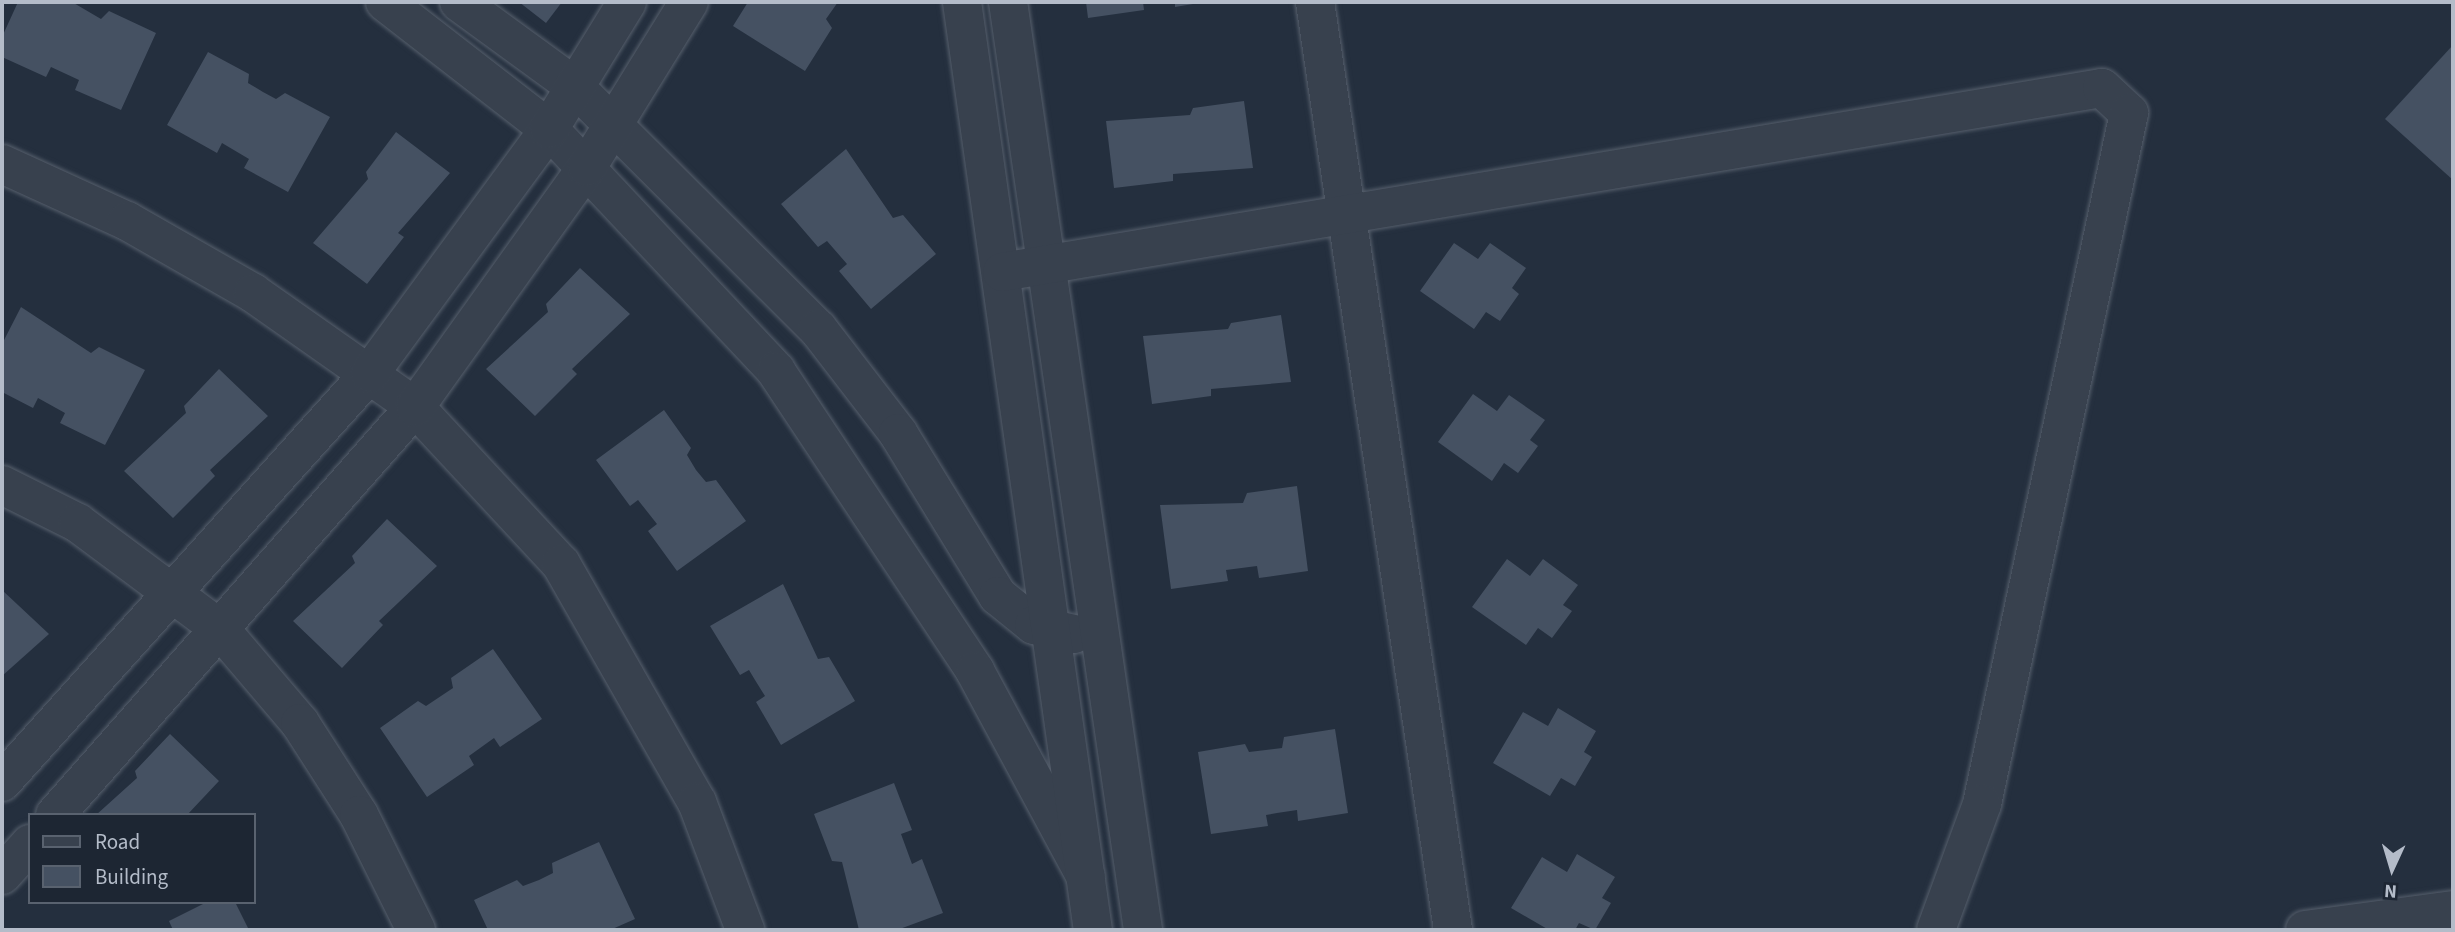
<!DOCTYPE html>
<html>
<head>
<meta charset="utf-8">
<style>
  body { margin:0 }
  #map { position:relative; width:2455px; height:932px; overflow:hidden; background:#242f3e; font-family:"Source Sans 3",sans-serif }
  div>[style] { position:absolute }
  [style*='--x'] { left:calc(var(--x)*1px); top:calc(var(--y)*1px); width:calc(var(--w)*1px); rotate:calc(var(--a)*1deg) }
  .building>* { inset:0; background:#455162 }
  .roads { filter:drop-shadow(0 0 2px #565f6c) drop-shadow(0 0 2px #565f6c) }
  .minor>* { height:38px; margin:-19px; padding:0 19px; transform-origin:19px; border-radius:19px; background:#38414e }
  span { translate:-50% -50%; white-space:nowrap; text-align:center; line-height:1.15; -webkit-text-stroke:6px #1d2633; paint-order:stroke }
  .frame { position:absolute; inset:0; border:4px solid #b4bcc9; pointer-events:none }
  .legend { position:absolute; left:28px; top:813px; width:228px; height:91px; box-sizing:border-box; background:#1d2633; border:2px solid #59626f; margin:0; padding:9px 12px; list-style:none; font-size:21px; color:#b4bcc9 }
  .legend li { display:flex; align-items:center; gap:14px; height:35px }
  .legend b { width:35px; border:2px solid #59626f }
  .north { position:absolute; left:2357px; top:834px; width:70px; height:70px; -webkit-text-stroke:5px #1d2633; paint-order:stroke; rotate:184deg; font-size:19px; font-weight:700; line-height:28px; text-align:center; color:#b4bcc9 }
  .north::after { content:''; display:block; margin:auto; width:24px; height:32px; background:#b4bcc9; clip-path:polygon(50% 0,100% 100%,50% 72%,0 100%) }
</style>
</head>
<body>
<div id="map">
  <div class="building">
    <div style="clip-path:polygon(18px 2px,72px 2px,101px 19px,109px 11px,156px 33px,121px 110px,75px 90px,79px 80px,51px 67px,46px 77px,2px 57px,2px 37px)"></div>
    <div style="clip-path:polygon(519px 2px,562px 2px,546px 23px)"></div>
    <div style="clip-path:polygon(748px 2px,838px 2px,826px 19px,832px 28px,805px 71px,733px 26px)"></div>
    <div style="clip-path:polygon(1086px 2px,1143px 2px,1144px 10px,1088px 18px)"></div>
    <div style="clip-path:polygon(1175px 2px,1199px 2px,1199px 3px,1175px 7px)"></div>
    <div style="clip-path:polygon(2453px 45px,2453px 180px,2385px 119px)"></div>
    <div style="clip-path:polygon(208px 52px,249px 74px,248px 83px,263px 92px,276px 99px,285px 93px,330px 117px,288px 192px,244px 168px,249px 159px,222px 143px,217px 153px,167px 125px)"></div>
    <div style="clip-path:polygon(1244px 101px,1253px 168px,1173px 174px,1173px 181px,1114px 188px,1106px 121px,1190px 115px,1193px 108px)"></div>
    <div style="clip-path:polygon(396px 132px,450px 173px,398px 233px,404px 237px,367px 284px,313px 243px,368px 179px,366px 172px)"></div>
    <div style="clip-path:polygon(846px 149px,893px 218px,903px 215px,936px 254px,871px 309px,839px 271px,847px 264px,827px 241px,818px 247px,781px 204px)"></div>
    <div style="clip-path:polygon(1454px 243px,1478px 259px,1490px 243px,1526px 268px,1512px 288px,1519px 294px,1500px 321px,1486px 312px,1474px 329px,1420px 291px)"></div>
    <div style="clip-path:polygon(580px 268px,630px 314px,572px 369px,577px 374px,535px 416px,486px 369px,548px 312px,546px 304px)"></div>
    <div style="clip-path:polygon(21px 307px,91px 353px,99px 347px,145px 370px,105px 445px,60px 423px,65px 413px,38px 398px,33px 408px,2px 392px,2px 344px)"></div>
    <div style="clip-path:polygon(1281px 315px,1291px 382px,1211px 389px,1211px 396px,1152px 404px,1143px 336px,1228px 329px,1231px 323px)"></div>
    <div style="clip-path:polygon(219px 369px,268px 416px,210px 470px,215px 476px,173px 518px,124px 471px,186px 413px,184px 406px)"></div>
    <div style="clip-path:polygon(1473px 394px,1497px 411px,1509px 395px,1545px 420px,1530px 440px,1538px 446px,1518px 473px,1504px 463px,1492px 481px,1438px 442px)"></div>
    <div style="clip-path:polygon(664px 410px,691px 448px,687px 455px,696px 470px,706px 482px,716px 480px,746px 521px,677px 571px,648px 531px,657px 524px,638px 500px,630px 506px,596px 460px)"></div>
    <div style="clip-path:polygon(1297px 486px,1308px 571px,1259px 578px,1257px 566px,1226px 570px,1228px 581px,1171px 589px,1160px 505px,1243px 503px,1247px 493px)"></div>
    <div style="clip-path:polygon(387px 519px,437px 566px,379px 621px,383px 625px,342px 668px,293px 621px,355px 563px,352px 556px)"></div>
    <div style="clip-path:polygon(1507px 559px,1530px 576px,1543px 559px,1578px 585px,1563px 605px,1572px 611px,1552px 638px,1538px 628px,1526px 645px,1472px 607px)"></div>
    <div style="clip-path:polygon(783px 584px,818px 659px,829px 657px,855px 701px,781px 745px,756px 702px,765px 696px,755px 680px,749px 670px,740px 675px,710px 626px)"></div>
    <div style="clip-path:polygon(2px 590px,49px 634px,2px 676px)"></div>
    <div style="clip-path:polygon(493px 649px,542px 719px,500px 747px,494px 738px,469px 756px,474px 765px,427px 797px,380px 728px,418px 701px,426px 706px,453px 688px,451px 678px)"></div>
    <div style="clip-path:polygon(1558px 708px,1596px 731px,1584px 752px,1592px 757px,1575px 786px,1561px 778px,1550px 796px,1493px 763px,1523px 712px,1548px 726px)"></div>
    <div style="clip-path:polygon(1335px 729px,1348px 813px,1298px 821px,1297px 810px,1277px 813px,1266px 815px,1268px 826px,1211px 834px,1198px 752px,1245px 744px,1249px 752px,1282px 748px,1284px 737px)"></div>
    <div style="clip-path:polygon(170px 734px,219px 781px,187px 815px,96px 815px,137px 778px,135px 771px)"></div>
    <div style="clip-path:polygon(894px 783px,912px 830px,901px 834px,912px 864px,922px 859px,943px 913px,897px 930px,859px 930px,842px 862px,832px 861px,814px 814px)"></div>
    <div style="clip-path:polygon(599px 842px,635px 919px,610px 930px,488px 930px,474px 900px,517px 880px,523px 886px,539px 880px,553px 873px,552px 863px)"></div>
    <div style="clip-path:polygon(1577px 854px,1615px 877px,1602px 898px,1611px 903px,1595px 930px,1579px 923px,1575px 930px,1549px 930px,1511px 908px,1542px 857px,1567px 872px)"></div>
    <div style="clip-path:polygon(207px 902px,235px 902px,249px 930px,173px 930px,169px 921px)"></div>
  </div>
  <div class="roads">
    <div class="minor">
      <div style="--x:385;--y:2;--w:207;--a:37.8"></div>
      <div style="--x:549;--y:129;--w:332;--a:46.8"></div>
      <div style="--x:776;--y:371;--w:360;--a:56.4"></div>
      <div style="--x:975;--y:671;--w:234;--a:61.7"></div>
      <div style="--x:459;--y:2;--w:142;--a:36.1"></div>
      <div style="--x:574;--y:86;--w:344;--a:44.9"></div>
      <div style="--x:818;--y:329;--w:131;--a:52.4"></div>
      <div style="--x:898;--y:433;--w:191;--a:58.5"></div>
      <div style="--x:998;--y:596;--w:46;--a:38.9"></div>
      <div style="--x:1034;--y:625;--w:41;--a:12.7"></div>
      <div style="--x:962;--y:2;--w:937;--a:81.97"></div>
      <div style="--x:1008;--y:2;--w:938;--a:81.72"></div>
      <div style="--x:1315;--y:2;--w:938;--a:81.54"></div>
      <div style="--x:2;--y:164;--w:137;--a:24.5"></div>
      <div style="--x:127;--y:221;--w:145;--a:29.7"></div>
      <div style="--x:253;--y:293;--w:198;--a:35.1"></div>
      <div style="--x:415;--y:407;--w:214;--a:47.1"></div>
      <div style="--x:561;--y:564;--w:274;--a:60.3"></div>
      <div style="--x:697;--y:802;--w:137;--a:69.4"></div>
      <div style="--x:1002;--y:272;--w:1115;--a:-9.5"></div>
      <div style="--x:2102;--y:88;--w:37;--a:43"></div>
      <div style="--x:2129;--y:113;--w:706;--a:102.01"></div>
      <div style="--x:1982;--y:804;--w:134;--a:110.1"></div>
      <div style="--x:2;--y:485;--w:85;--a:26.6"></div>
      <div style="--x:78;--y:523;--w:177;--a:36.7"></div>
      <div style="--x:220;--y:629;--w:123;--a:49.6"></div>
      <div style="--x:300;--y:723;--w:109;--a:57.3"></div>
      <div style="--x:359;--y:815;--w:128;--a:63.6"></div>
      <div style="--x:2;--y:782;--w:550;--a:-48.02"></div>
      <div style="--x:370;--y:373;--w:303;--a:-53.7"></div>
      <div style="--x:549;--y:129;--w:149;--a:-58.4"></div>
      <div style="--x:55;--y:815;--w:544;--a:-48.58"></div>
      <div style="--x:415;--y:407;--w:295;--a:-54.4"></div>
      <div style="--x:587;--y:167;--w:194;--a:-58.3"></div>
      <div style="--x:2;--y:875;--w:42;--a:-47.9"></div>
      <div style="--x:2305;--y:930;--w:149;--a:-7.7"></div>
    </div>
  </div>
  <div class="frame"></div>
  <ul class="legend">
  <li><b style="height:9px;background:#38414e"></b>Road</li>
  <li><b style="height:19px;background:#455162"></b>Building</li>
  </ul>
  <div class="north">N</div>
</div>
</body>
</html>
